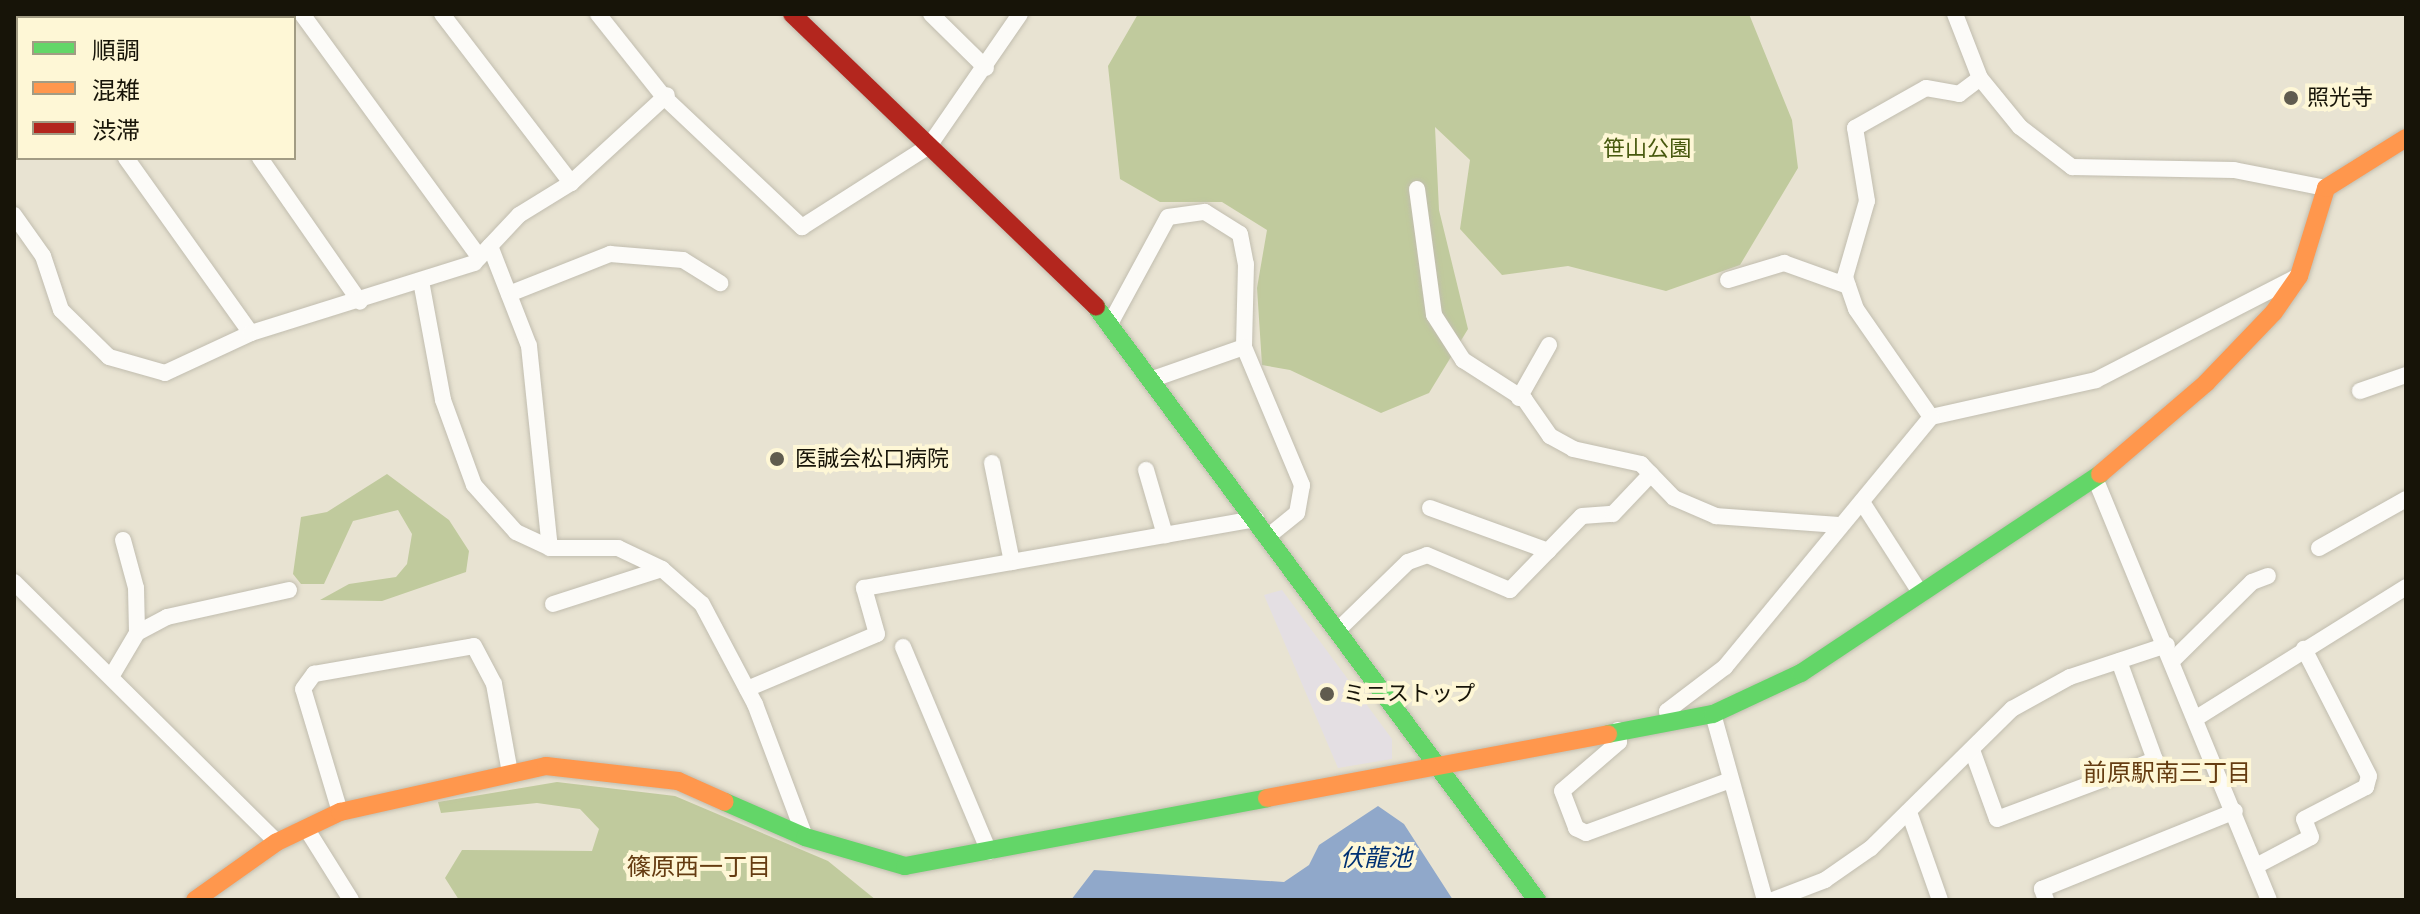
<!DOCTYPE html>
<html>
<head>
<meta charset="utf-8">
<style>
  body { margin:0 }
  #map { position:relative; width:2420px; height:914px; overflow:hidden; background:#e8e3d2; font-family:"Roboto Condensed","Noto Sans JP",sans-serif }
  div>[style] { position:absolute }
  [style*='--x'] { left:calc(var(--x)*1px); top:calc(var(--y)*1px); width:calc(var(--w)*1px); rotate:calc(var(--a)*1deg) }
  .commercial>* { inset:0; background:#e4dfe3 }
  .forest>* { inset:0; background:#c0ca9d }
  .water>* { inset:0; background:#90a8ca }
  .roads { filter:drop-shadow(0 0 2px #c1bdaf) drop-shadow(0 0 2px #c1bdaf) }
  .street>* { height:16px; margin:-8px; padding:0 8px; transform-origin:8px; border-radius:8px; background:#fcfbf8 }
  .fast>* { height:18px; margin:-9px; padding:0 9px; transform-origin:9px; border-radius:9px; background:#63d668 }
  .slow>* { height:18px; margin:-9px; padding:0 9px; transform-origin:9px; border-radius:9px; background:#ff974d }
  .jam>* { height:18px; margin:-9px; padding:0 9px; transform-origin:9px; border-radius:9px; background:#b3261e }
  .dots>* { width:22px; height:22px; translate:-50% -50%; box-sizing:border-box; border:4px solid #fef7d6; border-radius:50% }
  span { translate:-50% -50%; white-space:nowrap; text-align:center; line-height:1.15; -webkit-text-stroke:8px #fef7d6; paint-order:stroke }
  .poi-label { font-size:22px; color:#171408 }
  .left { translate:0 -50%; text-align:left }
  .park-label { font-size:22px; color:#47590e }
  .neighbourhood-label { font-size:24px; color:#653c11 }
  .water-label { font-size:24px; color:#003173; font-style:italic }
  .frame { position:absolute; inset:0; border:16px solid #171408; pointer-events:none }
  .legend { position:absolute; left:16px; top:16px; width:280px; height:144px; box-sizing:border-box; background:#fef7d6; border:2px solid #a29c84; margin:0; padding:10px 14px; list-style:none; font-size:24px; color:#171408 }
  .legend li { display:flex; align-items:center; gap:16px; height:40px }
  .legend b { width:40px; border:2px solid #a29c84 }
</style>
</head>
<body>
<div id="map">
  <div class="commercial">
    <div style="clip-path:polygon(1282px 590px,1392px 739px,1392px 759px,1338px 768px,1264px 595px)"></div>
  </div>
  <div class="forest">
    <div style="clip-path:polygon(1138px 14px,1749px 14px,1792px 120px,1798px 168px,1740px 265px,1666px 291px,1568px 266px,1502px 275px,1460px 229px,1470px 160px,1435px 127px,1439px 210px,1468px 329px,1429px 393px,1381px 413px,1290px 370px,1262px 365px,1257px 288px,1267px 230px,1222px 202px,1160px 202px,1120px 179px,1108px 66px)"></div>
    <div style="clip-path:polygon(387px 474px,449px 520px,469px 551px,466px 572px,382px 601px,320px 600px,349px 584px,396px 577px,407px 564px,412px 534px,398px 510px,353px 521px,324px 584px,301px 584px,293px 574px,301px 517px,327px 512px)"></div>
    <div style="clip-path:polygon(557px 782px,675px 796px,828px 861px,876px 900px,459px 900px,445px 878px,462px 850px,592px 851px,599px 829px,580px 809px,537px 803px,441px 813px,438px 802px)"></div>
  </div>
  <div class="water">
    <div style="clip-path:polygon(1378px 806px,1404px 824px,1453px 900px,1071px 900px,1094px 870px,1284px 882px,1309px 865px,1319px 845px)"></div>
  </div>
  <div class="roads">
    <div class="street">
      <div style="--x:23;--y:14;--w:5;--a:53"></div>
      <div style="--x:161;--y:14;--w:4;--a:63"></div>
      <div style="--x:302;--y:14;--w:301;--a:53.9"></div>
      <div style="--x:442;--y:14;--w:213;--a:52.6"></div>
      <div style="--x:598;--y:14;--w:106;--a:51.5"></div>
      <div style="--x:664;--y:97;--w:190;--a:43.3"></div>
      <div style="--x:802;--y:227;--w:151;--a:-32.5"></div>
      <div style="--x:929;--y:146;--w:160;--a:-55.4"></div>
      <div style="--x:931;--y:14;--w:77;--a:44.5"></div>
      <div style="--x:1955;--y:14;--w:69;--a:68.7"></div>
      <div style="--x:1980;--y:78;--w:63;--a:50.8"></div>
      <div style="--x:2020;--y:127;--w:66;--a:37.6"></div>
      <div style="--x:2072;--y:167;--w:162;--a:1.1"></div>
      <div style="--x:2234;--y:170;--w:94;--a:11.1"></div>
      <div style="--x:126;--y:158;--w:215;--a:54.5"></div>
      <div style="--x:260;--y:158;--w:175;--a:55.2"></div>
      <div style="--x:1417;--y:189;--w:127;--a:82.3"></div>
      <div style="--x:1434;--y:315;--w:54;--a:57.2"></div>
      <div style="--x:1463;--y:360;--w:74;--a:32.8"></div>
      <div style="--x:1525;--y:400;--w:44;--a:55.2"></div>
      <div style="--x:1550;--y:436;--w:26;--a:29"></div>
      <div style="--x:1573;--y:449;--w:70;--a:12.4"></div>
      <div style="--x:1641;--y:464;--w:47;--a:45.9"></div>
      <div style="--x:1674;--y:498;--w:46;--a:23.2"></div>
      <div style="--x:1716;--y:516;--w:122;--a:4.2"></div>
      <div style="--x:14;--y:215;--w:50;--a:54.7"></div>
      <div style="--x:43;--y:256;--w:57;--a:71.6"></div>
      <div style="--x:61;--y:310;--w:67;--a:44.4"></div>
      <div style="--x:109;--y:357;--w:58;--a:15.9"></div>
      <div style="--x:165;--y:373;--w:95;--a:-24.9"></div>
      <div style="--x:251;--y:333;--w:234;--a:-17.4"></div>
      <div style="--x:474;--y:263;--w:66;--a:-46.8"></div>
      <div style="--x:519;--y:215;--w:61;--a:-31.6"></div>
      <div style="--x:571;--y:183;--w:130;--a:-42.5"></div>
      <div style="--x:490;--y:246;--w:107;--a:68.7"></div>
      <div style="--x:529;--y:346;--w:203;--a:84.1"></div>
      <div style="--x:1728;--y:280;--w:59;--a:-16.9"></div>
      <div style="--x:1784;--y:263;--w:68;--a:19.8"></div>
      <div style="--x:421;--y:281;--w:121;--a:79.5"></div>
      <div style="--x:443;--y:400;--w:90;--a:70"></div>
      <div style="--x:474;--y:485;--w:63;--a:48.2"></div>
      <div style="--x:516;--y:532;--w:38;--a:25"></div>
      <div style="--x:550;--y:548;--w:68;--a:0"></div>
      <div style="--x:618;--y:548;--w:49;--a:25.5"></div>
      <div style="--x:662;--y:569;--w:53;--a:41.2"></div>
      <div style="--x:702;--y:604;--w:113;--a:62.1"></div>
      <div style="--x:755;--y:704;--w:142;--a:69.4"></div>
      <div style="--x:509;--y:294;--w:109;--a:-21.6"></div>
      <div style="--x:610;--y:254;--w:73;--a:4.7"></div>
      <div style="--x:683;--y:260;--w:44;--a:31.9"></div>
      <div style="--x:1111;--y:322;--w:119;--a:-61.5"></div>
      <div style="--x:1168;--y:217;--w:37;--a:-8"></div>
      <div style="--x:1205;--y:212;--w:41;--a:32.2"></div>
      <div style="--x:1240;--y:234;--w:31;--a:79"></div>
      <div style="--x:1246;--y:264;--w:83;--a:91.4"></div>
      <div style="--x:1244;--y:347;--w:150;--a:67.2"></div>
      <div style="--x:1302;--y:485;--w:28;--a:100"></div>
      <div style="--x:1297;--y:513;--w:36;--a:141"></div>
      <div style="--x:1153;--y:379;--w:96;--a:-19.4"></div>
      <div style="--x:2360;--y:391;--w:49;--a:-19.2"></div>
      <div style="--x:1519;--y:398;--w:61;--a:-60.5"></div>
      <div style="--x:1931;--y:417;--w:131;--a:-124.8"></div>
      <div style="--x:1856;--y:309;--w:34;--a:-109"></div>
      <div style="--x:1845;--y:277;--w:79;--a:-73.9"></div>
      <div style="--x:1867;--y:201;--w:74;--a:-99.3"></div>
      <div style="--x:1855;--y:128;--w:81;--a:-29.4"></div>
      <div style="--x:1926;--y:88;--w:34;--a:10"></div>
      <div style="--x:1959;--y:94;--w:26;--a:-37"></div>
      <div style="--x:1931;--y:417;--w:169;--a:-12.6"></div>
      <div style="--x:2096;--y:380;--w:225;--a:-27.2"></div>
      <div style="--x:992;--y:463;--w:101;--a:78.6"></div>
      <div style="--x:1146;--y:470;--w:68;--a:73.7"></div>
      <div style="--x:2095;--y:478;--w:456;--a:67.6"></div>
      <div style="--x:1862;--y:502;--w:109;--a:57.3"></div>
      <div style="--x:1430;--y:508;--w:126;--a:20"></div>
      <div style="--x:123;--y:540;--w:50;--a:74.8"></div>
      <div style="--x:136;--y:588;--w:45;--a:88.7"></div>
      <div style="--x:2319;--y:548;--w:100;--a:-29.4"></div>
      <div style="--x:14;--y:582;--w:370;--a:44.7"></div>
      <div style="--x:553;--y:604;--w:114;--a:-17.8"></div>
      <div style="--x:1339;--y:629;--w:96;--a:-44.2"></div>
      <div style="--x:1408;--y:562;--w:20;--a:-20"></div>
      <div style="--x:1427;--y:555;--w:90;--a:22.9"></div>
      <div style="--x:1510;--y:590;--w:103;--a:-45.8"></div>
      <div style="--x:1582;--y:516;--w:31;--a:-4"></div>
      <div style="--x:1613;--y:514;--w:55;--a:-46.5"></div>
      <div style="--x:903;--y:647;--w:222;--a:67.2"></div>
      <div style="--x:2173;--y:660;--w:111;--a:-44.6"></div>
      <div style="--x:2252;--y:582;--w:17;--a:-21"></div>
      <div style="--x:111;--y:677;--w:51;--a:-59.4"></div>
      <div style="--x:137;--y:633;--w:34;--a:-28"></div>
      <div style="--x:167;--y:617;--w:125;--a:-12.5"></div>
      <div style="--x:747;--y:689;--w:141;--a:-22.9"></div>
      <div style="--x:877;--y:634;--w:48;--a:-105.8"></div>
      <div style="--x:864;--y:588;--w:398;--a:-10"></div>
      <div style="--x:1713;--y:714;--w:193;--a:74.4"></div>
      <div style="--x:2198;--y:717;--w:245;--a:-32"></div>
      <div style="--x:1669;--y:722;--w:11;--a:-100"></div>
      <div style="--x:1667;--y:711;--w:73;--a:-37.2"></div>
      <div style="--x:1725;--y:667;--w:324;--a:-50.5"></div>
      <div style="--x:1618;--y:730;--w:12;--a:85"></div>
      <div style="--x:1619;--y:742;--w:75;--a:139.3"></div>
      <div style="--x:1562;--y:791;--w:40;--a:69"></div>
      <div style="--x:1576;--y:828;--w:11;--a:27"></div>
      <div style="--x:1586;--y:833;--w:151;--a:-20.1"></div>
      <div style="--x:1972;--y:750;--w:73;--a:70.1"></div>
      <div style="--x:1997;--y:819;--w:169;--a:-20.5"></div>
      <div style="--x:2155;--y:760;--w:105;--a:-110"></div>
      <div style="--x:340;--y:812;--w:128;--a:-106.7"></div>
      <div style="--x:303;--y:689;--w:19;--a:-54"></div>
      <div style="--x:314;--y:674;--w:162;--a:-9.9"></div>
      <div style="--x:474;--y:646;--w:43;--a:62.2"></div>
      <div style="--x:494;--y:684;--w:90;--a:79.8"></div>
      <div style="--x:1910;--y:815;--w:90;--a:70.6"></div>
      <div style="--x:306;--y:828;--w:85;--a:58"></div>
      <div style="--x:2256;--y:866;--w:62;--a:-27.8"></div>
      <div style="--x:2311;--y:837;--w:19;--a:-111"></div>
      <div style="--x:2304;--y:819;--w:70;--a:-27.3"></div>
      <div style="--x:2366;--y:787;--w:11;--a:-75"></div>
      <div style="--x:2369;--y:776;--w:143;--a:-117.1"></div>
      <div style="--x:1773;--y:900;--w:56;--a:-21"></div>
      <div style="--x:1825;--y:880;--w:56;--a:-34.8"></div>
      <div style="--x:1871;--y:848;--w:198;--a:-44.6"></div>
      <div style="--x:2012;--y:709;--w:66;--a:-28.9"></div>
      <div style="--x:2070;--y:677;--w:102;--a:-18.3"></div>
      <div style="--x:2046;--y:900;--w:12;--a:-110"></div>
      <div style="--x:2042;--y:889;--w:208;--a:-22"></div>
    </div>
    <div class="fast">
      <div style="--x:1096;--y:307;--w:739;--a:53.36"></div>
      <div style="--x:1608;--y:734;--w:107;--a:-10.8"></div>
      <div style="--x:1713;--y:714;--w:97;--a:-25"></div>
      <div style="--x:1801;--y:673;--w:359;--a:-33.6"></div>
      <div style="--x:725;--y:802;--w:87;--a:23.6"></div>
      <div style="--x:805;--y:837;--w:104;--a:16.2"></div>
      <div style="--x:905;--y:866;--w:368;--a:-10.6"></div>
    </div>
    <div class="slow">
      <div style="--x:2100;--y:474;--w:140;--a:-40.6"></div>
      <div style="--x:2206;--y:383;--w:98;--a:-46.2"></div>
      <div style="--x:2274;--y:312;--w:44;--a:-55.2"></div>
      <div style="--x:2299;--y:276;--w:92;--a:-72.9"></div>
      <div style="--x:2326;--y:188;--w:94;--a:-32"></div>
      <div style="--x:1267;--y:798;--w:347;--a:-10.6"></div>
      <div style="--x:195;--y:900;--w:100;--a:-35.3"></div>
      <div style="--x:277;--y:842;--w:70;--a:-25.5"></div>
      <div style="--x:340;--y:812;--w:211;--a:-12.6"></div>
      <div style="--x:546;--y:766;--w:133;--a:6.5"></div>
      <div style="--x:678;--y:781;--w:51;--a:24.1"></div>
    </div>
    <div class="jam">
      <div style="--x:792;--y:14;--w:422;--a:43.9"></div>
    </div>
  </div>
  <div class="dots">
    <div style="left:2291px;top:98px;background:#605c4f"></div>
    <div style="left:777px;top:459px;background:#605c4f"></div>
    <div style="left:1327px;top:694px;background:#605c4f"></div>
  </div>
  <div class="poi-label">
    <span class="left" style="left:2307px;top:98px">照光寺</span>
    <span class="left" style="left:795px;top:459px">医誠会松口病院</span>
    <span class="left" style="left:1343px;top:694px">ミニストップ</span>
  </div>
  <div class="park-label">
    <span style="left:1647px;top:149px">笹山公園</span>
  </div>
  <div class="neighbourhood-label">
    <span style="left:2167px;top:774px">前原駅南三丁目</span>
    <span style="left:699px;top:868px">篠原西一丁目</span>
  </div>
  <div class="water-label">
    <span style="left:1376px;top:859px">伏龍池</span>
  </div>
  <div class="frame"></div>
  <ul class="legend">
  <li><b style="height:10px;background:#63d668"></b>順調</li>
  <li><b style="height:10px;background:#ff974d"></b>混雑</li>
  <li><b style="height:10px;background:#b3261e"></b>渋滞</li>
  </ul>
</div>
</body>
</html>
